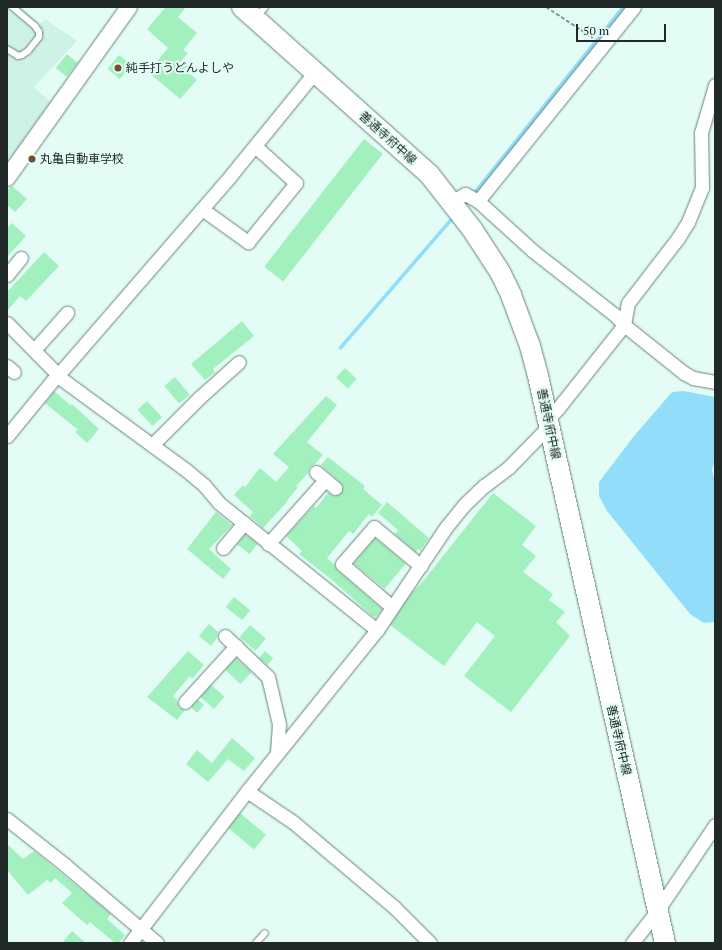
<!DOCTYPE html>
<html>
<head>
<meta charset="utf-8">
<style>
  body { margin:0 }
  #map { position:relative; width:722px; height:950px; overflow:hidden; background:#e3fdf6; font-family:"PT Serif","Noto Sans JP",serif }
  div>[style] { position:absolute }
  [style*='--x'] { left:calc(var(--x)*1px); top:calc(var(--y)*1px); width:calc(var(--w)*1px); rotate:calc(var(--a)*1deg) }
  .built>* { inset:0; background:#cef1e8 }
  .water>* { inset:0; background:#92defa }
  .building>* { inset:0; background:#a2f0bd; transform-origin:0 0 }
  .path>* { height:2px; margin-top:-1px; transform-origin:0; background:repeating-linear-gradient(90deg,#849591 0 4px,transparent 0 6px) }
  .roads { filter:drop-shadow(0 0 1px #6a817b) drop-shadow(0 0 1px #6a817b) }
  .service>* { height:6px; margin:-3px; padding:0 3px; transform-origin:3px; border-radius:3px; background:#fff }
  .minor>* { height:13px; margin:-6.5px; padding:0 6.5px; transform-origin:6.5px; border-radius:6.5px; background:#fff }
  .tertiary>* { height:16px; margin:-8px; padding:0 8px; transform-origin:8px; border-radius:8px; background:#fff }
  .primary>* { height:20px; margin:-10px; padding:0 10px; transform-origin:10px; border-radius:10px; background:#fff }
  .dots>* { width:11px; height:11px; translate:-50% -50%; box-sizing:border-box; border:2px solid #e3fdf6; border-radius:50% }
  span { translate:-50% -50%; white-space:nowrap; text-align:center; line-height:1.15; -webkit-text-stroke:4px #e3fdf6; paint-order:stroke }
  .poi-label { font-size:12px; color:#212a28 }
  .left { translate:0 -50%; text-align:left }
  .street-label { font-size:12px; color:#212a28 }
  .frame { position:absolute; inset:0; border:8px solid #212a28; pointer-events:none }
  .scale { position:absolute; left:576px; top:24px; width:90px; height:18px; box-sizing:border-box; border:2px solid #212a28; border-top:0; padding-left:5px; font-size:12px; line-height:14px; white-space:nowrap; color:#212a28; -webkit-text-stroke:3px #e3fdf6; paint-order:stroke }
</style>
</head>
<body>
<div id="map">
  <div class="built">
    <div style="clip-path:polygon(7px 7px,21px 7px,40px 24px,45px 19px,77px 41px,34px 87px,51px 102px,7px 163px)"></div>
  </div>
  <div class="water">
    <div style="clip-path:polygon(621px 7px,626px 7px,480px 189px,341px 350px,338px 348px,477px 187px)"></div>
    <div style="clip-path:polygon(684px 391px,715px 397px,715px 460px,712px 470px,715px 481px,715px 622px,704px 623px,690px 614px,607px 511px,599px 496px,599px 482px,634px 436px,672px 392px)"></div>
  </div>
  <div class="building">
    <div style="clip-path:polygon(166px 7px,186px 7px,178px 17px,197px 33px,183px 50px,188px 53px,182px 60px,192px 69px,188px 72px,197px 80px,180px 99px,148px 72px,168px 48px,147px 29px)"></div>
    <div style="left:67px;top:54px;width:14px;height:18px;rotate:39deg"></div>
    <div style="left:119px;top:55px;width:16px;height:18px;rotate:40deg"></div>
    <div style="left:364px;top:139px;width:24px;height:162px;rotate:38deg"></div>
    <div style="clip-path:polygon(12px 186px,27px 199px,15px 212px,7px 205px,7px 191px)"></div>
    <div style="clip-path:polygon(12px 223px,26px 236px,7px 257px,7px 228px)"></div>
    <div style="clip-path:polygon(44px 252px,59px 266px,26px 301px,20px 296px,7px 311px,7px 292px)"></div>
    <div style="clip-path:polygon(242px 321px,254px 336px,213px 369px,215px 372px,205px 380px,191px 364px)"></div>
    <div style="left:345px;top:368px;width:16px;height:13px;rotate:43deg"></div>
    <div style="left:175px;top:377px;width:23px;height:14px;rotate:50deg"></div>
    <div style="clip-path:polygon(54px 391px,70px 405px,72px 404px,99px 429px,87px 443px,75px 432px,78px 430px,45px 403px)"></div>
    <div style="clip-path:polygon(326px 396px,337px 405px,307px 442px,323px 455px,315px 464px,310px 467px,308px 473px,296px 486px,298px 487px,286px 502px,287px 502px,263px 528px,250px 516px,253px 512px,234px 495px,243px 485px,245px 487px,260px 468px,276px 482px,289px 467px,273px 454px)"></div>
    <div style="left:147px;top:401px;width:22px;height:13px;rotate:47deg"></div>
    <div style="clip-path:polygon(328px 457px,365px 486px,363px 489px,382px 505px,372px 517px,369px 514px,353px 534px,349px 531px,327px 558px,334px 564px,337px 570px,382px 609px,377px 616px,374px 617px,332px 580px,299px 554px,302px 551px,286px 536px,314px 506px,316px 508px,328px 493px,334px 496px,341px 493px,343px 486px,340px 482px,321px 465px)"></div>
    <div style="clip-path:polygon(493px 493px,536px 526px,522px 545px,536px 556px,523px 572px,553px 594px,549px 600px,565px 612px,556px 622px,570px 636px,511px 712px,464px 676px,495px 636px,477px 622px,444px 666px,390px 625px,409px 596px,424px 580px)"></div>
    <div style="clip-path:polygon(387px 502px,429px 538px,420px 551px,418px 549px,416px 552px,395px 534px,398px 530px,378px 513px)"></div>
    <div style="clip-path:polygon(216px 512px,232px 525px,209px 549px,231px 569px,223px 579px,187px 549px)"></div>
    <div style="left:245px;top:534px;width:16px;height:13px;rotate:38deg"></div>
    <div style="left:375px;top:538px;width:40px;height:33px;rotate:40deg"></div>
    <div style="left:234px;top:597px;width:21px;height:13px;rotate:39deg"></div>
    <div style="clip-path:polygon(209px 624px,218px 632px,217px 638px,211px 646px,199px 636px)"></div>
    <div style="left:250px;top:625px;width:21px;height:16px;rotate:41deg"></div>
    <div style="clip-path:polygon(188px 651px,204px 665px,192px 679px,190px 676px,173px 696px,177px 700px,179px 708px,185px 710px,177px 720px,147px 697px)"></div>
    <div style="left:265px;top:651px;width:11px;height:9px;rotate:41deg"></div>
    <div style="left:236px;top:658px;width:21px;height:16px;rotate:43deg"></div>
    <div style="left:211px;top:685px;width:18px;height:16px;rotate:41deg"></div>
    <div style="clip-path:polygon(198px 700px,204px 705px,197px 713px,191px 707px)"></div>
    <div style="clip-path:polygon(232px 738px,255px 758px,244px 771px,228px 759px,208px 782px,186px 764px,197px 750px,212px 763px)"></div>
    <div style="left:240px;top:813px;width:34px;height:19px;rotate:40deg"></div>
    <div style="clip-path:polygon(7px 844px,23px 859px,34px 851px,111px 914px,107px 919px,125px 935px,119px 943px,115px 943px,90px 922px,87px 925px,62px 903px,72px 893px,55px 878px,51px 883px,47px 880px,28px 895px,7px 870px)"></div>
    <div style="clip-path:polygon(72px 931px,86px 943px,62px 943px)"></div>
  </div>
  <div class="path">
    <div style="--x:546;--y:7;--w:56;--a:33.4"></div>
  </div>
  <div class="roads">
    <div class="service">
      <div style="--x:257;--y:17;--w:13;--a:-51"></div>
      <div style="--x:7;--y:49;--w:13;--a:32"></div>
      <div style="--x:18;--y:56;--w:4;--a:-14"></div>
      <div style="--x:22;--y:55;--w:7;--a:-34"></div>
      <div style="--x:28;--y:51;--w:18;--a:-52"></div>
      <div style="--x:39;--y:37;--w:5;--a:-90"></div>
      <div style="--x:39;--y:32;--w:7;--a:-124"></div>
      <div style="--x:35;--y:26;--w:30;--a:-140"></div>
      <div style="--x:256;--y:943;--w:13;--a:-48"></div>
    </div>
    <div class="minor">
      <div style="--x:452;--y:201;--w:15;--a:-28"></div>
      <div style="--x:465;--y:194;--w:15;--a:28"></div>
      <div style="--x:478;--y:201;--w:249;--a:-51.2"></div>
      <div style="--x:478;--y:201;--w:74;--a:42.3"></div>
      <div style="--x:533;--y:251;--w:104;--a:38"></div>
      <div style="--x:615;--y:315;--w:13;--a:48"></div>
      <div style="--x:624;--y:325;--w:77;--a:38.7"></div>
      <div style="--x:684;--y:373;--w:10;--a:29"></div>
      <div style="--x:693;--y:378;--w:22;--a:10"></div>
      <div style="--x:202;--y:209;--w:57;--a:35.7"></div>
      <div style="--x:248;--y:242;--w:76;--a:-50.9"></div>
      <div style="--x:296;--y:183;--w:55;--a:-137.9"></div>
      <div style="--x:7;--y:275;--w:22;--a:-51"></div>
      <div style="--x:7;--y:323;--w:80;--a:45.5"></div>
      <div style="--x:63;--y:380;--w:152;--a:36.2"></div>
      <div style="--x:186;--y:470;--w:23;--a:40"></div>
      <div style="--x:204;--y:485;--w:23;--a:50"></div>
      <div style="--x:219;--y:503;--w:203;--a:38.8"></div>
      <div style="--x:34;--y:350;--w:50;--a:-48.3"></div>
      <div style="--x:7;--y:366;--w:9;--a:41"></div>
      <div style="--x:58;--y:375;--w:264;--a:-49.1"></div>
      <div style="--x:231;--y:175;--w:133;--a:-50.8"></div>
      <div style="--x:548;--y:419;--w:16;--a:-47"></div>
      <div style="--x:559;--y:407;--w:105;--a:-51.6"></div>
      <div style="--x:624;--y:325;--w:22;--a:-80"></div>
      <div style="--x:628;--y:303;--w:82;--a:-52.4"></div>
      <div style="--x:678;--y:238;--w:19;--a:-58"></div>
      <div style="--x:688;--y:222;--w:37;--a:-68"></div>
      <div style="--x:702;--y:188;--w:55;--a:-91"></div>
      <div style="--x:701;--y:133;--w:50;--a:-73.7"></div>
      <div style="--x:7;--y:436;--w:80;--a:-50.6"></div>
      <div style="--x:152;--y:445;--w:68;--a:-45"></div>
      <div style="--x:200;--y:397;--w:52;--a:-41.9"></div>
      <div style="--x:316;--y:472;--w:25;--a:40"></div>
      <div style="--x:268;--y:544;--w:86;--a:-48.3"></div>
      <div style="--x:223;--y:548;--w:33;--a:-50"></div>
      <div style="--x:392;--y:607;--w:66;--a:-139.3"></div>
      <div style="--x:342;--y:564;--w:49;--a:-49.1"></div>
      <div style="--x:374;--y:527;--w:61;--a:39.7"></div>
      <div style="--x:225;--y:636;--w:59;--a:43.6"></div>
      <div style="--x:268;--y:677;--w:48;--a:76.8"></div>
      <div style="--x:279;--y:724;--w:29;--a:94"></div>
      <div style="--x:185;--y:702;--w:76;--a:-47.7"></div>
      <div style="--x:247;--y:791;--w:55;--a:34"></div>
      <div style="--x:293;--y:822;--w:132;--a:40.1"></div>
      <div style="--x:394;--y:907;--w:51;--a:45"></div>
      <div style="--x:7;--y:819;--w:74;--a:38.4"></div>
      <div style="--x:65;--y:865;--w:121;--a:40.3"></div>
      <div style="--x:130;--y:943;--w:192;--a:-52.4"></div>
      <div style="--x:247;--y:791;--w:207;--a:-51.1"></div>
      <div style="--x:377;--y:630;--w:125;--a:-56.1"></div>
      <div style="--x:447;--y:526;--w:27;--a:-51"></div>
      <div style="--x:464;--y:505;--w:28;--a:-44"></div>
      <div style="--x:484;--y:486;--w:31;--a:-37"></div>
      <div style="--x:509;--y:467;--w:57;--a:-45.7"></div>
      <div style="--x:632;--y:943;--w:41;--a:-52"></div>
      <div style="--x:657;--y:911;--w:104;--a:-56"></div>
    </div>
    <div class="tertiary">
      <div style="--x:7;--y:178;--w:210;--a:-54.5"></div>
    </div>
    <div class="primary">
      <div style="--x:242;--y:7;--w:251;--a:41.8"></div>
      <div style="--x:429;--y:174;--w:70;--a:52"></div>
      <div style="--x:472;--y:229;--w:51;--a:56.9"></div>
      <div style="--x:500;--y:272;--w:25;--a:64"></div>
      <div style="--x:511;--y:295;--w:54;--a:69.6"></div>
      <div style="--x:530;--y:346;--w:31;--a:75"></div>
      <div style="--x:538;--y:376;--w:581;--a:77.37"></div>
    </div>
  </div>
  <div class="dots">
    <div style="left:118px;top:68px;background:#744f2b"></div>
    <div style="left:32px;top:159px;background:#744f2b"></div>
  </div>
  <div class="poi-label">
    <span class="left" style="left:126px;top:68px">純手打うどんよしや</span>
    <span class="left" style="left:40px;top:159px">丸亀自動車学校</span>
  </div>
  <div class="street-label">
    <span style="left:388px;top:138px;rotate:42deg">善通寺府中線</span>
    <span style="left:549px;top:424px;rotate:78deg">善通寺府中線</span>
    <span style="left:619px;top:740px;rotate:77deg">善通寺府中線</span>
  </div>
  <div class="frame"></div>
  <div class="scale">50 m</div>
</div>
</body>
</html>
